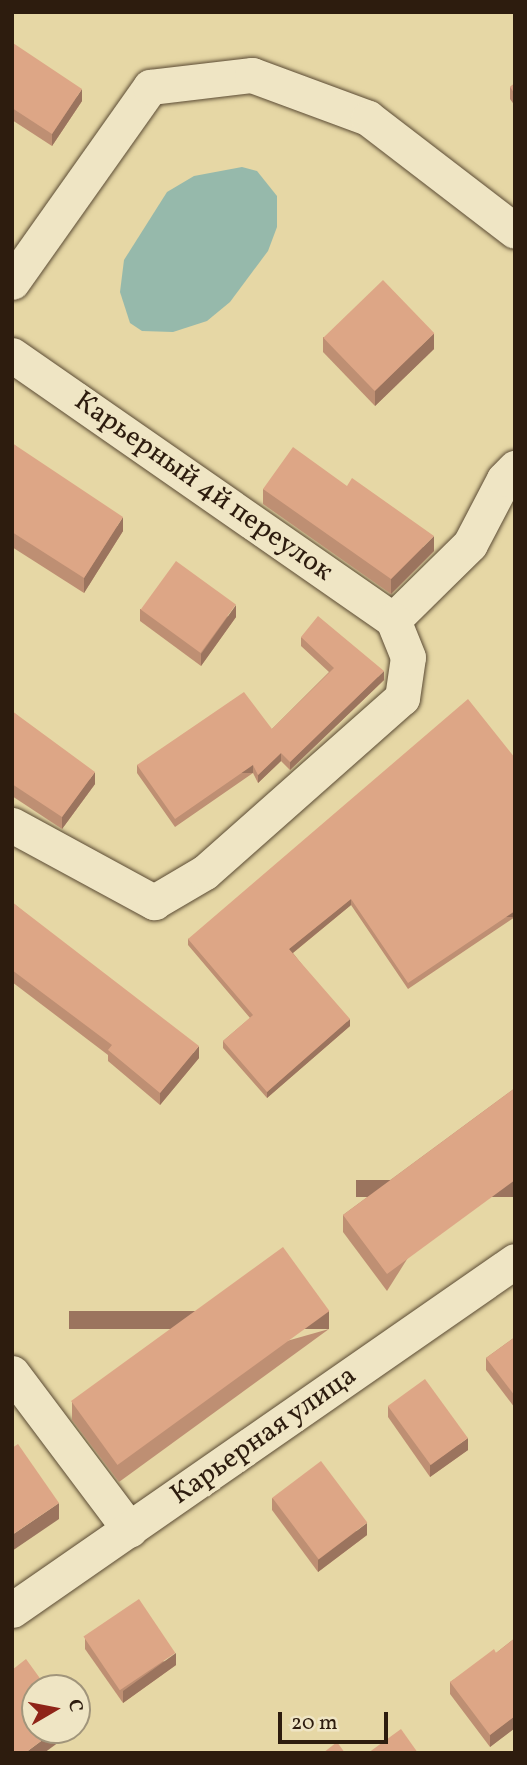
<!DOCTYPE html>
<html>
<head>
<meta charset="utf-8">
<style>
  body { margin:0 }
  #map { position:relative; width:527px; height:1765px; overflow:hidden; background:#e6d7a5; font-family:Vollkorn,serif }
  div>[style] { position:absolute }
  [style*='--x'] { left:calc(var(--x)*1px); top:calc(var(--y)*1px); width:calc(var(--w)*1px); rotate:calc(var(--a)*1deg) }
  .water>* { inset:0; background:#96b9ab }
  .roads { filter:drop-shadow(0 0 2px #5b4b34) drop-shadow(0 0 2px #5b4b34) }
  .minor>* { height:35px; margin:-17.5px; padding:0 17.5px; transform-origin:17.5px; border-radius:17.5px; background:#efe5c4 }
  .wall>* { inset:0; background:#be8f73 }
  .shaded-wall>* { inset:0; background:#9b745e; transform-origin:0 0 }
  .building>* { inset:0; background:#dda686; transform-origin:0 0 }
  span { translate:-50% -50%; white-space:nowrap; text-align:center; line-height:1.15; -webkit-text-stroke:7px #efe5c4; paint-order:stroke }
  .street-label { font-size:28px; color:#2d1c0e }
  .frame { position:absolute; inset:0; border:14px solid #2d1c0e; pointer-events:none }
  .north { position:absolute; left:21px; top:1674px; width:70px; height:70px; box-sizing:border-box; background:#efe5c4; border:2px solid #a1957b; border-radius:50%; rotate:80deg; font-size:19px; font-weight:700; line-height:28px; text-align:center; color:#2d1c0e }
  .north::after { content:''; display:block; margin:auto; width:24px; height:32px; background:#8f2418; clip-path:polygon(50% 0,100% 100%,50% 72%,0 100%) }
  .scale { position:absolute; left:278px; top:1712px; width:110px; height:32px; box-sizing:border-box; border:4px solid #2d1c0e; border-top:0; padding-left:9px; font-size:21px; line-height:24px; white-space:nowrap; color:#2d1c0e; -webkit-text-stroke:5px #efe5c4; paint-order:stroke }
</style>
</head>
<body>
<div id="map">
  <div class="water">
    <div style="clip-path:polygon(242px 167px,257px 171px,277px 196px,277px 227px,268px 251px,230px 302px,207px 321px,173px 332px,142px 331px,130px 323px,120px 292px,124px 260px,167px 192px,194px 176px)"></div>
  </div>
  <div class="roads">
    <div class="minor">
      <div style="--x:12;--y:282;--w:239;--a:-54.7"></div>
      <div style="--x:150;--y:87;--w:103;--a:-6.7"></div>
      <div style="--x:252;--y:75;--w:124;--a:20.3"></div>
      <div style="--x:368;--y:118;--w:185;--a:37.5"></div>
      <div style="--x:12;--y:355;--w:464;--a:34.8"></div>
      <div style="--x:393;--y:620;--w:108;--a:-44.6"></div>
      <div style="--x:470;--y:544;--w:73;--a:-62.4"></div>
      <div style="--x:504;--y:479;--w:16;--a:-45"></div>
      <div style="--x:12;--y:825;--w:162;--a:28.5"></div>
      <div style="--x:154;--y:902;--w:59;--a:-30.5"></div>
      <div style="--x:205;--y:872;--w:263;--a:-41.5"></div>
      <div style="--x:402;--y:698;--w:41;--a:-81.7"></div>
      <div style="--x:408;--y:657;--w:40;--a:-112"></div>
      <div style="--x:12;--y:1373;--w:196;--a:53.1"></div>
      <div style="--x:12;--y:1610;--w:612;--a:-34.75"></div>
    </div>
  </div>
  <div class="wall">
    <div style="clip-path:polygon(12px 44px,82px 101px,52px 146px,12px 120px)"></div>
    <div style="clip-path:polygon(515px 83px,515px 106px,510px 99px,510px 87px)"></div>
    <div style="clip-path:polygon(323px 337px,434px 349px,375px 406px,323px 352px)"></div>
    <div style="clip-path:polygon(12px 443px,123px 531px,84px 593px,12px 547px)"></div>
    <div style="clip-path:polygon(263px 489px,434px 551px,391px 594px,263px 504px)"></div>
    <div style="clip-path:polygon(140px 609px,236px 617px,201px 666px,140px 621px)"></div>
    <div style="clip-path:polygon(301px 637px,384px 680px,290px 770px,281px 761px,258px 783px,253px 773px,175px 827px,137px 773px,137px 765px,272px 729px,329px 672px,301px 646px)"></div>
    <div style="clip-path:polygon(12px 711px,95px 784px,62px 829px,12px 796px)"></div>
    <div style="clip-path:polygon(515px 758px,515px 917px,408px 989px,351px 905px,293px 953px,350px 1026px,267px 1098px,223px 1048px,223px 1041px,250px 1018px,188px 945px,188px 939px)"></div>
    <div style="clip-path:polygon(12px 902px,199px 1058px,160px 1105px,108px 1061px,108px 1055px,12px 982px)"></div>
    <div style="clip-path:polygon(515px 1088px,387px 1291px,343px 1232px,343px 1215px)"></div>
    <div style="clip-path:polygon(329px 1329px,119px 1482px,72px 1420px,72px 1402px)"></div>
    <div style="clip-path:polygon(515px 1337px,515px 1408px,486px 1370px,486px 1358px)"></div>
    <div style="clip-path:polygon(388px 1406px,468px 1450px,430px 1477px,388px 1417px)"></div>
    <div style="clip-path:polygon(272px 1498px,367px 1535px,318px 1572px,272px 1510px)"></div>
    <div style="clip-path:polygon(85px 1638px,176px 1665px,123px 1703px,85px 1649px)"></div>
    <div style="clip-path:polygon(515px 1638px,515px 1728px,490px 1747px,450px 1694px,450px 1682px,496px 1653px)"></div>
  </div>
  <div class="shaded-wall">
    <div style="clip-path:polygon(82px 89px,82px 101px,52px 146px,52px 134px)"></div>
    <div style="clip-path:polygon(434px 333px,434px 349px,375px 406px,375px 391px)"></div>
    <div style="clip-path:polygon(123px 517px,123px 531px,84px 593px,84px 578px)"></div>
    <div style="clip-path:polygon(434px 536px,434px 551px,391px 594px,391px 579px)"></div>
    <div style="clip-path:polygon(236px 605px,236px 617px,201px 666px,201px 654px)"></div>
    <div style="clip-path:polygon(384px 671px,384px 680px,290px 770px,290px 762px)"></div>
    <div style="clip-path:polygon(281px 753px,281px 761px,258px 783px,258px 775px)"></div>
    <div style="left:253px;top:765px;width:8px;height:95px;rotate:90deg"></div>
    <div style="clip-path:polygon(95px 772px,95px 784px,62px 829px,62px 817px)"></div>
    <div style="clip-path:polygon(351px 899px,351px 905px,289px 956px,289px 949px)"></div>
    <div style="left:515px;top:911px;width:6px;height:129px;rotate:90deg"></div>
    <div style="clip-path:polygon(350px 1019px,350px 1026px,267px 1098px,267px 1092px)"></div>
    <div style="clip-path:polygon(199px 1046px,199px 1058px,160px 1105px,160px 1093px)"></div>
    <div style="left:515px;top:1180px;width:17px;height:159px;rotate:90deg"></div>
    <div style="left:329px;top:1311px;width:18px;height:260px;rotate:90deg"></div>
    <div style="clip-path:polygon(468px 1438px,468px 1450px,430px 1477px,430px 1465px)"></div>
    <div style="clip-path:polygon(59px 1503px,59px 1519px,12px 1551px,12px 1535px)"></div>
    <div style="clip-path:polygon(367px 1523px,367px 1535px,318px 1572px,318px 1560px)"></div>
    <div style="clip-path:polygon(176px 1653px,176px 1665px,123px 1703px,123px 1691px)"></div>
    <div style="clip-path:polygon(515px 1716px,515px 1728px,490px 1747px,490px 1735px)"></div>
    <div style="clip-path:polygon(56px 1730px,70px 1730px,70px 1734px,44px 1753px,25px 1753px)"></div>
  </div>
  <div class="building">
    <div style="clip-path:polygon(13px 43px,82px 89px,52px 134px,12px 108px)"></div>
    <div style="clip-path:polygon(515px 83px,515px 94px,510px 87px)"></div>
    <div style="left:383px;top:280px;width:74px;height:83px;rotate:46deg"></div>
    <div style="clip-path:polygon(12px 443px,123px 517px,84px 578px,12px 532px)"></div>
    <div style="clip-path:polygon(293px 447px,347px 486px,352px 478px,434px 536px,391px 579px,263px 489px)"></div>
    <div style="left:176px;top:561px;width:74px;height:60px;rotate:36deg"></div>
    <div style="clip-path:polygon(318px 616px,384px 671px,290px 762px,281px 753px,258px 775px,253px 765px,175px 819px,137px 765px,244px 692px,272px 729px,334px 668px,301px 637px)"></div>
    <div style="clip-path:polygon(468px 699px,515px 758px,515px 911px,408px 983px,351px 899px,289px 949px,350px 1019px,267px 1092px,223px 1041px,253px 1015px,188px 939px)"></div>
    <div style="clip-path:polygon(12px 711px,95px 772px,62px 817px,12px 784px,14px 780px,12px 779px)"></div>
    <div style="clip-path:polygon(12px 902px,199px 1046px,160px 1093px,108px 1050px,112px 1045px,12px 970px)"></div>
    <div style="clip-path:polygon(515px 1088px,515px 1180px,387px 1274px,343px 1215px)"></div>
    <div style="left:283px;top:1247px;width:79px;height:262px;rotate:54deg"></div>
    <div style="clip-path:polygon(515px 1337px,515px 1396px,486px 1358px)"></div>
    <div style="left:425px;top:1379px;width:73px;height:46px;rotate:54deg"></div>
    <div style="clip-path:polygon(18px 1444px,59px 1503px,12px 1535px,12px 1448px)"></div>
    <div style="left:321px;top:1461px;width:77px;height:61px;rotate:53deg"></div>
    <div style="left:139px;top:1599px;width:65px;height:67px;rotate:56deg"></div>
    <div style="clip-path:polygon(515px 1638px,515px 1716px,490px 1735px,450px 1682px,494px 1649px,496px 1653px)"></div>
    <div style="clip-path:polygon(26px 1659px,47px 1688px,35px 1688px,35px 1730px,56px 1730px,25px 1753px,12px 1753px,12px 1670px)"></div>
    <div style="clip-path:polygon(401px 1729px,418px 1753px,368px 1753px)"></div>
    <div style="clip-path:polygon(337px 1742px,345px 1753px,323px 1753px)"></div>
  </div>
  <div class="street-label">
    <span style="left:203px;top:487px;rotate:35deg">Карьерный 4й переулок</span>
    <span style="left:264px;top:1436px;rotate:-35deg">Карьерная улица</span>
  </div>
  <div class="frame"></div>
  <div class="north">С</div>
  <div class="scale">20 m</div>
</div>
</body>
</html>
